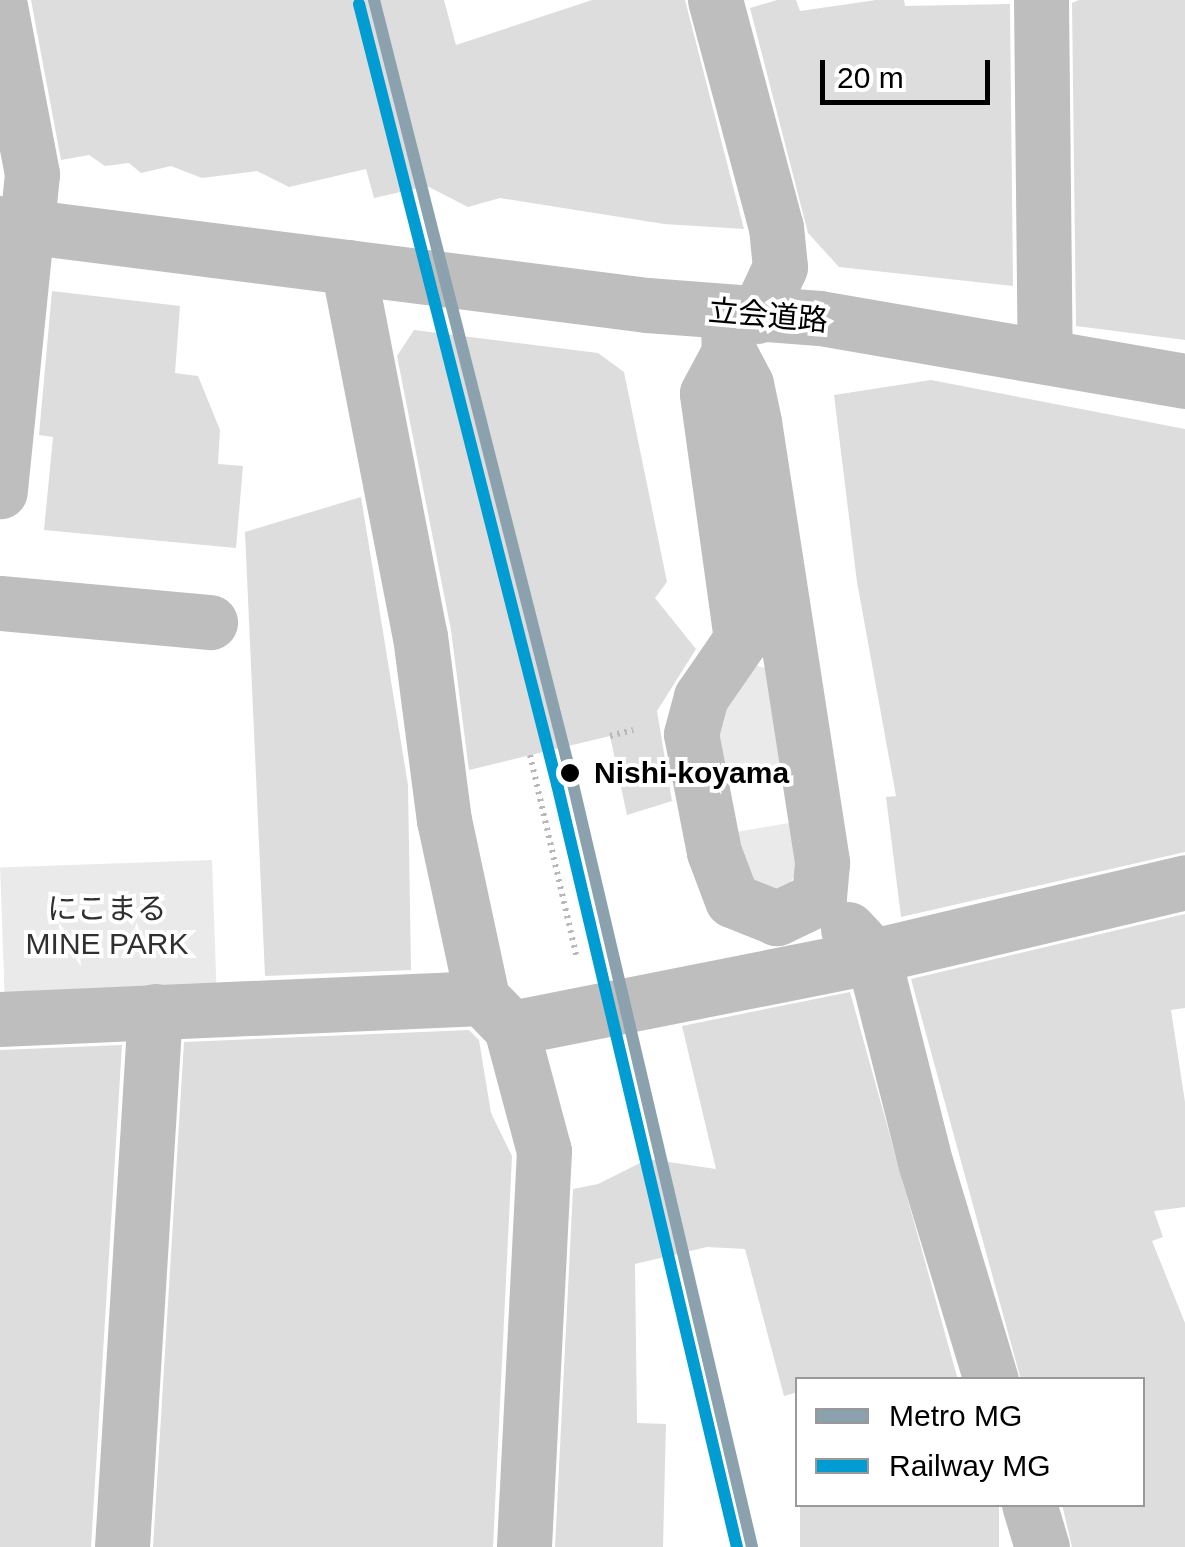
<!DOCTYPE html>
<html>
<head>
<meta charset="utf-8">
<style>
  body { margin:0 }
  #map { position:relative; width:1185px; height:1547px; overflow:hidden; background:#fff; font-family:Arial,"Noto Sans JP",sans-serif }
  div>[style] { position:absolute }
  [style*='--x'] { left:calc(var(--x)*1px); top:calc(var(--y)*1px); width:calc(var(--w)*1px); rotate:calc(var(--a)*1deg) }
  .green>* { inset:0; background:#eaeaea; transform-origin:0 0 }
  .building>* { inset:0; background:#ddd; transform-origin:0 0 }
  .path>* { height:6px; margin-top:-3px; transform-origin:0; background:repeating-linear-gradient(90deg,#b8b8b8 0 2.5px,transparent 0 7.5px) }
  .minor>* { height:55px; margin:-27.5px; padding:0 27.5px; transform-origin:27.5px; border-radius:27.5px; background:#bebebe }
  .rail-1>* { height:12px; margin:-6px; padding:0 6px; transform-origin:6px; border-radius:6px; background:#009cd2 }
  .metro-1>* { height:12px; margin:-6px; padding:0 6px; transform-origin:6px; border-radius:6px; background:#8ba2ae }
  .dots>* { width:28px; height:28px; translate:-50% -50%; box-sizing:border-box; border:5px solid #fff; border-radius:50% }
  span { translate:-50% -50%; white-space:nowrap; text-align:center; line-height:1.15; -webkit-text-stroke:8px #fff; paint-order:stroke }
  .street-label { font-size:30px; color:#000 }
  .stop-label { font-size:30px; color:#000; font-weight:700 }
  .left { translate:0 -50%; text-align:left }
  .park-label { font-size:30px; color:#303030 }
  .legend { position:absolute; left:795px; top:1377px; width:350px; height:130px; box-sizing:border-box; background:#fff; border:2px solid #999; margin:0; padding:12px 18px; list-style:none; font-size:30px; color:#000 }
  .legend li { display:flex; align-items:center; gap:20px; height:50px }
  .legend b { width:50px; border:2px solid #999 }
  .scale { position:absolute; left:820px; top:60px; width:170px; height:45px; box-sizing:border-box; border:5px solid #000; border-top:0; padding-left:12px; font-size:30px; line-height:35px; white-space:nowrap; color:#000; -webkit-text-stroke:8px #fff; paint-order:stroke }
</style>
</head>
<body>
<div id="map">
  <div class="green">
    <div style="clip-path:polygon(749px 663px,768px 669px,782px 758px,768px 782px,732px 786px,710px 733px)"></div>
    <div style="clip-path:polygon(795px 822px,800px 864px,790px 884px,776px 892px,754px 890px,736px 832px)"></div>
    <div style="left:212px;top:860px;width:126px;height:212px;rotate:88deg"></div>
  </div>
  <div class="building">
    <div style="clip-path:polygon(31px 0,444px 0,456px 45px,592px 0,685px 0,744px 229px,664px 224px,500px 198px,468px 207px,427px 186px,374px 198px,366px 169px,289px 187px,257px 171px,202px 178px,171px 166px,141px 173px,129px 163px,105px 166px,89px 155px,61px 160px)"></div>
    <div style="clip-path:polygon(777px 0,796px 0,800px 11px,876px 0,904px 0,905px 6px,1010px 4px,1013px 286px,839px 267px,808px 233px,750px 8px)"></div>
    <div style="clip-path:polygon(1079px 0,1185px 0,1185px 340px,1076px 326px,1072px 3px)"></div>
    <div style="clip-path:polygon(52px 291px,180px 306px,175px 373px,198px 376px,220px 430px,218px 464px,243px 466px,236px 548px,44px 530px,53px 437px,39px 435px)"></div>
    <div style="clip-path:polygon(414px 330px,598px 353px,624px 372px,667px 582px,655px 598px,696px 649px,657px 711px,672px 801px,627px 815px,610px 736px,469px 770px,451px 630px,397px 356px)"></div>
    <div style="clip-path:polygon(931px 380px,1185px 429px,1185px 852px,901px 917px,886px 797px,896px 796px,857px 582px,834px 395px)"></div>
    <div style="clip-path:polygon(361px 497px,408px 785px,411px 970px,265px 976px,245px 532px)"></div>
    <div style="clip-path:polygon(1185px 914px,1185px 1008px,1171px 1010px,1185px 1102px,1185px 1207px,1154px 1211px,1163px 1237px,1152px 1241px,1185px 1323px,1185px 1547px,1072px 1547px,1062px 1504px,1142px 1504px,1142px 1380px,1021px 1380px,911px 979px)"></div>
    <div style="clip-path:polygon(850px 992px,958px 1380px,798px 1380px,798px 1392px,784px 1396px,745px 1249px,707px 1247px,635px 1264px,637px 1423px,666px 1424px,663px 1547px,555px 1547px,573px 1189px,598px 1184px,648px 1159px,716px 1169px,682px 1026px)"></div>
    <div style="clip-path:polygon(469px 1030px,479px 1040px,491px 1113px,512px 1156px,493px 1547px,153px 1547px,184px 1042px)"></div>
    <div style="clip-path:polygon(122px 1045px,91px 1547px,0 1547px,0 1050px)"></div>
    <div style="left:800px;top:1504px;width:199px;height:46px"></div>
  </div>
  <div class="path">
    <div style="--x:610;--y:736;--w:24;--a:-15"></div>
    <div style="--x:530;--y:755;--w:209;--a:77"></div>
  </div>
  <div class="minor">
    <div style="--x:715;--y:0;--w:235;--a:75"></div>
    <div style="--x:776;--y:227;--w:40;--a:84.3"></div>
    <div style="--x:780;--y:267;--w:54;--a:115.1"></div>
    <div style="--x:1041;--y:0;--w:353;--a:89.4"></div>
    <div style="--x:0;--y:6;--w:171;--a:79.2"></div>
    <div style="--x:32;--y:174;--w:319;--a:95.8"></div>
    <div style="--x:0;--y:223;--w:652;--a:7.22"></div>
    <div style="--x:647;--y:305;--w:173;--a:4.3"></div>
    <div style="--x:820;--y:318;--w:370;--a:9.8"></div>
    <div style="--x:348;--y:267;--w:376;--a:79"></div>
    <div style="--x:420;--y:636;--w:186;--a:82.6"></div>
    <div style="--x:444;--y:820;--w:182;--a:77.9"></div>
    <div style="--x:482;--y:998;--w:42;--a:46"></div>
    <div style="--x:511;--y:1028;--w:127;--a:75"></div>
    <div style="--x:544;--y:1151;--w:397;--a:92.9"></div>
    <div style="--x:728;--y:313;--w:39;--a:89"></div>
    <div style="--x:729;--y:352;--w:36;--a:62"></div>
    <div style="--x:746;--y:384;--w:39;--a:78"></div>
    <div style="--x:754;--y:422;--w:446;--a:81.2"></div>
    <div style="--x:822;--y:863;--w:35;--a:95"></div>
    <div style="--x:819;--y:898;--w:47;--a:154.5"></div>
    <div style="--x:777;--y:918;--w:48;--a:-158.2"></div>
    <div style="--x:732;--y:900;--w:51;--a:-110.6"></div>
    <div style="--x:714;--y:852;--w:120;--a:-101"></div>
    <div style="--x:691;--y:734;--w:38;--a:-75"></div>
    <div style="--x:701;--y:697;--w:70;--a:-55.4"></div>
    <div style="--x:741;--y:639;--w:248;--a:-97.9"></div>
    <div style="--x:707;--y:393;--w:47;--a:-61.8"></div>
    <div style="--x:0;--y:603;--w:211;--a:5.2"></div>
    <div style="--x:848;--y:929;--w:37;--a:47"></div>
    <div style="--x:873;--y:956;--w:216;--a:75.8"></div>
    <div style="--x:926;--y:1165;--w:225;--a:73.2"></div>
    <div style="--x:0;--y:1019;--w:482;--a:-2.5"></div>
    <div style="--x:511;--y:1028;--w:369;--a:-11.2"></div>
    <div style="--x:873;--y:956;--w:321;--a:-13.3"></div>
    <div style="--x:1029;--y:1504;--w:45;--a:73.2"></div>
    <div style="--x:122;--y:1547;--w:537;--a:-86.48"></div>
  </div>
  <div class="rail-1">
    <div style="--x:359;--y:4;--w:805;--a:75.76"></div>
    <div style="--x:557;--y:784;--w:784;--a:76.73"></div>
  </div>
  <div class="metro-1">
    <div style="--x:374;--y:0;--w:805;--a:75.76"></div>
    <div style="--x:572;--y:780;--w:788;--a:76.79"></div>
  </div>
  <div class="dots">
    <div style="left:570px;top:773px;background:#000"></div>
  </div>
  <div class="street-label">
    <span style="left:768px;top:316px;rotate:5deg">立会道路</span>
  </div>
  <div class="stop-label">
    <span class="left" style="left:594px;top:773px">Nishi-koyama</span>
  </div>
  <div class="park-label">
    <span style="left:107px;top:926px">にこまる<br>MINE PARK</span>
  </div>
  <ul class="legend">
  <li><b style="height:12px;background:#8ba2ae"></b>Metro MG</li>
  <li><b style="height:12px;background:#009cd2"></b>Railway MG</li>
  </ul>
  <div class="scale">20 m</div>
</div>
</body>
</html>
